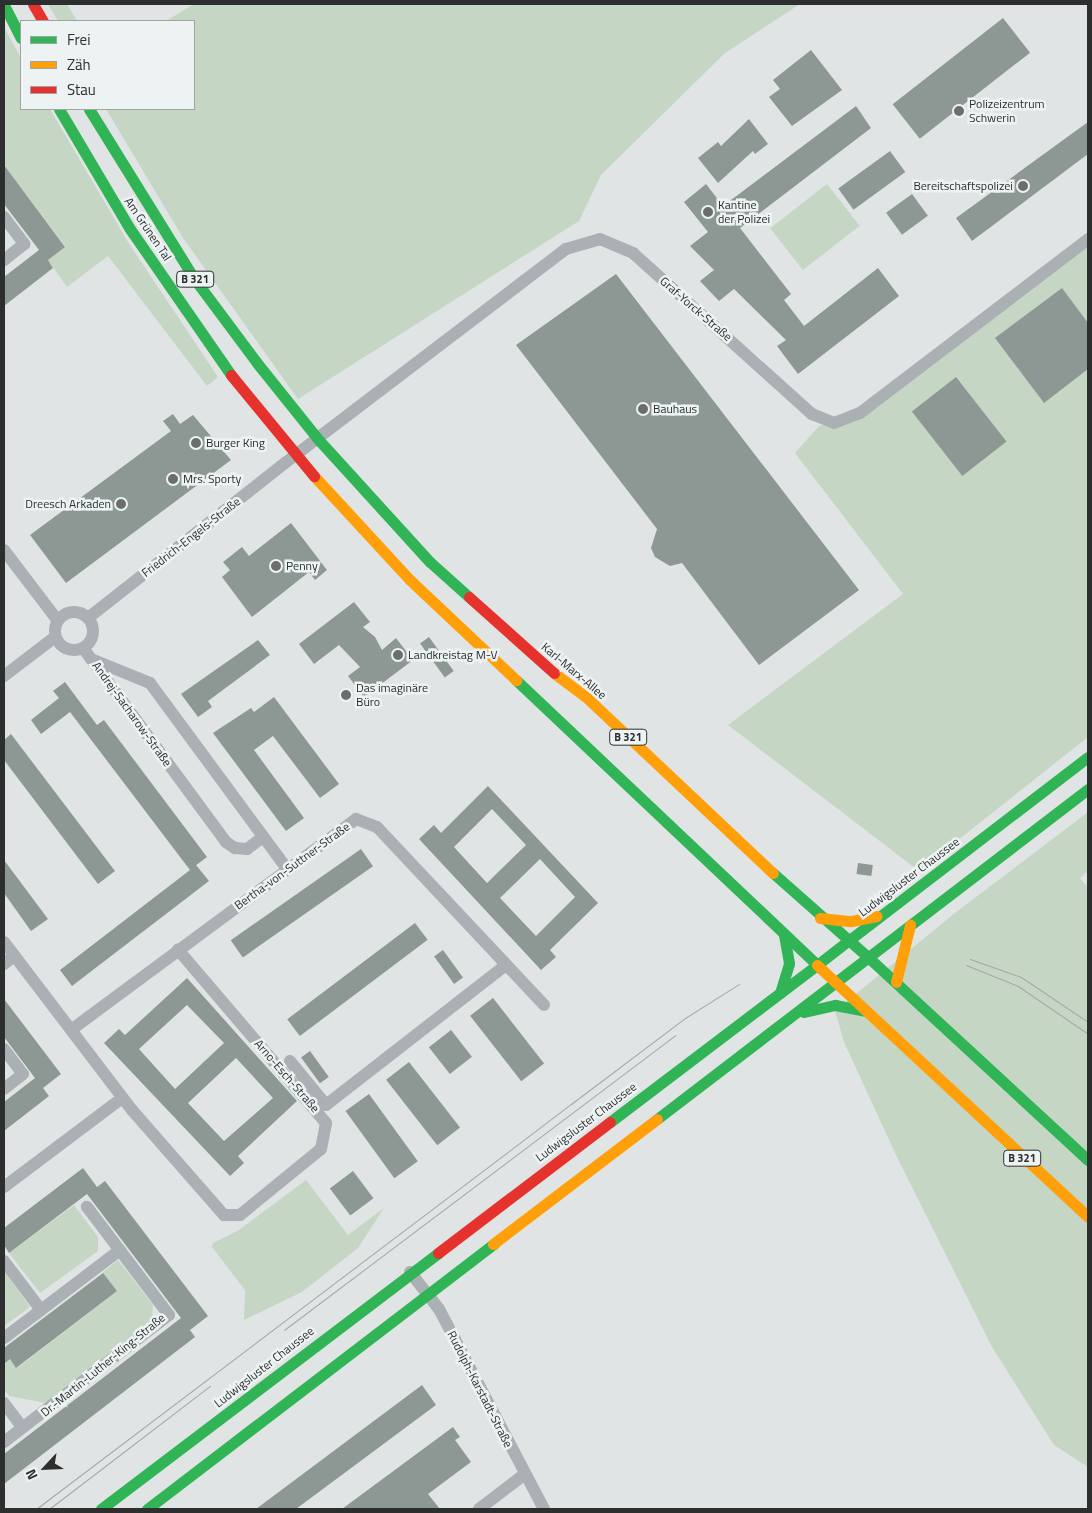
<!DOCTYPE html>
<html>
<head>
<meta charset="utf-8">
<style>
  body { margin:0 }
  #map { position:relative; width:1092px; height:1513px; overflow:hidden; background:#e1e4e4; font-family:"Titillium Web",sans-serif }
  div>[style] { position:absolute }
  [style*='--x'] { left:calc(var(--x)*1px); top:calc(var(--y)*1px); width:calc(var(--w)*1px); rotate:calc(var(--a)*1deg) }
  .green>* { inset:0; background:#c6d6c5; transform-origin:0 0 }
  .building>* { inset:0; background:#8d9894; transform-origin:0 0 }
  .street>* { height:12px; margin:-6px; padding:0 6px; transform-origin:6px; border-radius:6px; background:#aab0b3 }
  .street>.ring { margin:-6px; padding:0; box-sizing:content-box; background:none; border:12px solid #aab0b3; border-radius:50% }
  .fast>* { height:11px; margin:-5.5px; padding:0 5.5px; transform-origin:5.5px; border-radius:5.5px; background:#30b455 }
  .slow>* { height:11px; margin:-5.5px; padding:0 5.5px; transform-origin:5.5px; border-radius:5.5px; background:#ff9f0a }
  .jam>* { height:11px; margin:-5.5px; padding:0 5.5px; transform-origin:5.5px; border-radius:5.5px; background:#e5322d }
  .tram>* { height:1px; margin:-0.5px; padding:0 0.5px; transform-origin:0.5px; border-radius:0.5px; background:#a2a7a8 }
  .dots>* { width:14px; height:14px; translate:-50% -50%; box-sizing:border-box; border:2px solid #edf2f2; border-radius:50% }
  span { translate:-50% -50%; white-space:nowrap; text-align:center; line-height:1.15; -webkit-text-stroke:5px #edf2f2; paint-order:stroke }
  .shield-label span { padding:1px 4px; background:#edf2f2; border:1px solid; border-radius:4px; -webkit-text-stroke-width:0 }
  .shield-label { font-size:11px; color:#2d2f2f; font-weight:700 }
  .poi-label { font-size:12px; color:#2d2f2f }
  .left { translate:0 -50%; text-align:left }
  .right { translate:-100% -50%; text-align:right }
  .street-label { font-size:12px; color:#2d2f2f }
  .frame { position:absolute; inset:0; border:5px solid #2d2f2f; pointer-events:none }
  .legend { position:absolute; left:20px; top:20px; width:175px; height:90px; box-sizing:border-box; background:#edf2f2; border:1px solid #a0a4a4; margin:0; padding:6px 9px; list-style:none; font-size:15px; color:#2d2f2f }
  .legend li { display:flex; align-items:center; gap:10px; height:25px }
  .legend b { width:25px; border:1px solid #a0a4a4 }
  .north { position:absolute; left:20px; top:1443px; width:50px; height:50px; -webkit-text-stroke:4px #edf2f2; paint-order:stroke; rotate:245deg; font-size:14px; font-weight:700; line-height:20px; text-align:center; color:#2d2f2f }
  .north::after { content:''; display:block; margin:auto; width:18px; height:22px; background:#2d2f2f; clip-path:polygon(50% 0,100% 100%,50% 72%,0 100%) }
</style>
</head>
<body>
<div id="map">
  <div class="green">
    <div style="clip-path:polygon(48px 4px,67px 4px,77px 21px,58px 21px)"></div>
    <div style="clip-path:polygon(194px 4px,800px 4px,725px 53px,601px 175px,579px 221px,298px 399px,183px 238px,106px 109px,194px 109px,194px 21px,166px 21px)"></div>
    <div style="clip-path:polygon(4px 27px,21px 58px,21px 109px,50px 109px,128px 242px,218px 377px,207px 386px,108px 256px,67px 287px,48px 260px,65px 246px,4px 165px)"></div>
    <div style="left:827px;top:184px;width:53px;height:72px;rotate:52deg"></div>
    <div style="clip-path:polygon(1088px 239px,1088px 737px,919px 871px,728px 725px,903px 594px,795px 453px,819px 426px,860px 413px)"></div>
    <div style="clip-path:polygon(1088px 812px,1088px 871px,1080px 878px,1088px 887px,1088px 1467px,1054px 1445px,992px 1347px,896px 1155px,844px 1042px,835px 1011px,955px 913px)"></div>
    <div style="clip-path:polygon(306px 1180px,348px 1235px,384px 1208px,358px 1248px,302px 1292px,244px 1320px,245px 1290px,212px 1247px,213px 1243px,239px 1230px)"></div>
    <div style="clip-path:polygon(74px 1205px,98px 1237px,98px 1251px,40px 1293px,9px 1253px)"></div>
    <div style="clip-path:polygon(118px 1260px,153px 1305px,152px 1320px,46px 1403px,9px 1396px,4px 1389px,4px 1364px,10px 1359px,17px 1368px,117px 1291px,102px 1273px)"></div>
    <div style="clip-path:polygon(4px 1271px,30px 1307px,4px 1326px)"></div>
  </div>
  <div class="building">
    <div style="left:1003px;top:18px;width:44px;height:140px;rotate:52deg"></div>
    <div style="clip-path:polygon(811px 50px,842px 90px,792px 126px,769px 97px,780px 89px,773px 80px)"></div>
    <div style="clip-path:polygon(856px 106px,871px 128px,740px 228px,791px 294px,784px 300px,804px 326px,878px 268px,899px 296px,798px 374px,777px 346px,786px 340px,734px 289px,719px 301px,700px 281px,714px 270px,690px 246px,708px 232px,684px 202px,706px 184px,723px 206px)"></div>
    <div style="clip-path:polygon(749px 119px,768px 144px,755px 154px,753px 151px,718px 183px,698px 158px,718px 142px,721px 146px)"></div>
    <div style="clip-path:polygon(1088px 122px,1088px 154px,972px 241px,956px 218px)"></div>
    <div style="left:890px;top:151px;width:26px;height:64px;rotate:54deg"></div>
    <div style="clip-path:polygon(4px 165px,65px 247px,48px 260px,53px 268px,4px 306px,4px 277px,39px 250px,4px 204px)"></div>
    <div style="left:912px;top:194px;width:27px;height:32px;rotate:54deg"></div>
    <div style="clip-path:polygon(616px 274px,859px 590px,759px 665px,682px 563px,670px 566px,655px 557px,651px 548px,657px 529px,516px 345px)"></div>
    <div style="clip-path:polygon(1062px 288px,1088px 323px,1088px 369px,1044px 403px,995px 338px)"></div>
    <div style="left:956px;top:377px;width:82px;height:56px;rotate:52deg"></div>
    <div style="clip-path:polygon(173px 414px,180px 424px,193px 415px,231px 460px,66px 583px,30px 535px,171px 431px,163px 421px)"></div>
    <div style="clip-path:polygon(291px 523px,327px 570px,315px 580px,309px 572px,252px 617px,222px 577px,230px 570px,223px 562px,242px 547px,249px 556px)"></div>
    <div style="clip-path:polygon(354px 602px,370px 622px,363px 627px,375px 637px,382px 650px,396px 638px,413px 660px,364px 697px,348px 676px,360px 667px,339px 645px,314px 664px,299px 644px)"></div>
    <div style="left:429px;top:637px;width:42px;height:11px;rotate:54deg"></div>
    <div style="clip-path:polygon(258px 640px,270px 655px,208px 701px,212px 707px,198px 717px,181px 694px)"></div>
    <div style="clip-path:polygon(65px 682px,97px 725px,104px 720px,207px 857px,191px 869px,196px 865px,209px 881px,72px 986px,60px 970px,190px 870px,70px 712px,41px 734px,31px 720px,59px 698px,53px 691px)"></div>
    <div style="clip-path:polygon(274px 697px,339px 784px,320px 798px,273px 736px,254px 750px,304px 818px,286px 831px,213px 733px,251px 708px,254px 712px)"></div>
    <div style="clip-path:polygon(11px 734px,115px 871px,98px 884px,4px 760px,4px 740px)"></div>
    <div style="clip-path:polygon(evenodd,488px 786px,598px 903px,550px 950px,556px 957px,541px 970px,419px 839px,434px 825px,441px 833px,488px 786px,492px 809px,526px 845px,487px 883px,454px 847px,492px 809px,488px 786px,540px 859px,575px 897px,536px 936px,500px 898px,540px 859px)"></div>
    <div style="left:361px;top:849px;width:21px;height:159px;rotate:55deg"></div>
    <div style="clip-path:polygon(4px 860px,48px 919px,31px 931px,4px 893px)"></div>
    <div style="left:858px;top:863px;width:15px;height:11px;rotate:8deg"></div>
    <div style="left:415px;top:923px;width:21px;height:160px;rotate:53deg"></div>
    <div style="left:443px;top:950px;width:34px;height:11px;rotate:54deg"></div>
    <div style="clip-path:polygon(evenodd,187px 978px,297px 1101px,238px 1156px,244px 1163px,230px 1176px,104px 1043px,119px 1029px,125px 1035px,187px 978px,187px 1005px,224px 1043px,175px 1089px,139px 1049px,187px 1005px,187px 978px,236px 1058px,273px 1098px,224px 1141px,188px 1103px,236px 1058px)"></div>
    <div style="left:493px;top:998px;width:83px;height:29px;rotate:52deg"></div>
    <div style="clip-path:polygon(4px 999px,61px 1074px,43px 1088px,49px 1096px,4px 1131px,4px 1102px,35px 1078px,4px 1037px)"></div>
    <div style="left:451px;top:1030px;width:34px;height:28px;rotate:52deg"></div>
    <div style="left:310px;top:1051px;width:32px;height:11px;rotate:54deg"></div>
    <div style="left:409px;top:1062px;width:83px;height:29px;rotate:52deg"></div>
    <div style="left:369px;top:1094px;width:83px;height:29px;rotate:54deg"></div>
    <div style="clip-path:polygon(83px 1168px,97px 1187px,105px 1181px,208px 1316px,190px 1330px,195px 1337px,4px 1484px,4px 1454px,181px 1318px,87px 1194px,9px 1253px,4px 1245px,4px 1228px)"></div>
    <div style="left:353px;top:1171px;width:34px;height:29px;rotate:53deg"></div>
    <div style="clip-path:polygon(103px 1273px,117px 1291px,16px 1368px,10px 1359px,4px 1364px,4px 1348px)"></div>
    <div style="clip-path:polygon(422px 1385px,436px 1405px,296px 1509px,256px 1509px)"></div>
    <div style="clip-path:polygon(453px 1427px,460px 1437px,455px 1440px,471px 1462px,428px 1494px,440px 1509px,342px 1509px)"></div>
  </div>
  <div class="street">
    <div style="--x:4;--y:217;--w:34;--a:53"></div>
    <div style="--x:24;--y:244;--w:26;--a:141"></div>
    <div style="--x:4;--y:550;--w:89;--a:52.7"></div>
    <div class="ring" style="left:55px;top:612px;width:26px;height:26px"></div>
    <div style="--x:88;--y:618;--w:251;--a:-38.2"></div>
    <div style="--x:285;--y:463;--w:353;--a:-37.3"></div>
    <div style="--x:566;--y:249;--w:35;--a:-16"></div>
    <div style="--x:600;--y:239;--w:36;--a:23"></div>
    <div style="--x:633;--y:253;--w:241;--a:42"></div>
    <div style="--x:812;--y:414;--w:24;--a:22"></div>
    <div style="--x:834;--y:423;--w:28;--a:-21"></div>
    <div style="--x:860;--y:413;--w:287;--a:-37.3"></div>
    <div style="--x:83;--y:648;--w:241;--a:53.6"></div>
    <div style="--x:226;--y:842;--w:11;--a:34"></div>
    <div style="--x:235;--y:848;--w:12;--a:5"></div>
    <div style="--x:247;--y:849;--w:20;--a:-37"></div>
    <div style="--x:91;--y:659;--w:64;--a:22.1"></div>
    <div style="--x:150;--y:683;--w:231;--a:53.6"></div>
    <div style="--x:4;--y:676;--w:64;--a:-37.4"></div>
    <div style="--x:4;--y:942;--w:211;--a:52.7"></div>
    <div style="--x:132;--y:1110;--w:140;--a:48.8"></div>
    <div style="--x:224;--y:1215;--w:16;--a:0"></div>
    <div style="--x:240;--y:1215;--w:104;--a:-39.2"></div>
    <div style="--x:321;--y:1149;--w:26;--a:-79"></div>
    <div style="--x:326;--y:1123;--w:228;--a:-130.5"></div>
    <div style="--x:4;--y:964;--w:13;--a:-39"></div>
    <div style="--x:71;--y:1030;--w:355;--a:-36.5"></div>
    <div style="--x:356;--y:819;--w:22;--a:21"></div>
    <div style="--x:377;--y:827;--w:244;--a:46.8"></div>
    <div style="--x:4;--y:1049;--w:31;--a:53"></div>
    <div style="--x:23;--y:1074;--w:24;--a:142"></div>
    <div style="--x:290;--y:1061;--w:57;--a:50.7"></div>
    <div style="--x:326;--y:1105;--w:228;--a:-37.9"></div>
    <div style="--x:4;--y:1187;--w:148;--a:-37"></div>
    <div style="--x:4;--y:1261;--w:61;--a:52.9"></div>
    <div style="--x:41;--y:1310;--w:99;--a:-37.2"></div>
    <div style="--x:410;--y:1272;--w:47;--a:51.9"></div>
    <div style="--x:439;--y:1309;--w:226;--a:62.3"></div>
    <div style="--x:4;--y:1338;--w:46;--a:-37.1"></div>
    <div style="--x:4;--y:1403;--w:31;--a:53"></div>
    <div style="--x:4;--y:1442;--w:208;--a:-37.6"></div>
    <div style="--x:169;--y:1315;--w:136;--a:-127.2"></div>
    <div style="--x:479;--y:1509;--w:58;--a:-37.3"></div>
  </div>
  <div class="fast">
    <div style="--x:4;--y:5;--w:37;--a:63"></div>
    <div style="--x:59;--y:109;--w:139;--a:59.4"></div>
    <div style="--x:130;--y:229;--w:178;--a:55.3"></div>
    <div style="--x:89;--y:109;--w:198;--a:58.2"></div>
    <div style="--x:193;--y:277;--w:107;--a:53.3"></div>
    <div style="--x:257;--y:363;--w:96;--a:51.3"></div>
    <div style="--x:317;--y:438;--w:168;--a:47.7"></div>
    <div style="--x:430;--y:562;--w:52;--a:41.9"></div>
    <div style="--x:516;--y:680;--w:415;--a:43.4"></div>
    <div style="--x:817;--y:965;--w:39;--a:-38"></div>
    <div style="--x:773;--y:873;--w:128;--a:41.5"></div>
    <div style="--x:848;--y:941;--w:302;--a:-37.5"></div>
    <div style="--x:869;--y:958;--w:298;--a:42.7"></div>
    <div style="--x:780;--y:993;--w:31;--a:-73"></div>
    <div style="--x:789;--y:963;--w:29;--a:-100"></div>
    <div style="--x:804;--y:1012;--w:32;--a:-13"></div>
    <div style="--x:835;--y:1005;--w:32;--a:11"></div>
    <div style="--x:657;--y:1119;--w:543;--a:-37.44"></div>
    <div style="--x:610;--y:1122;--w:260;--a:-37.2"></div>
    <div style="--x:101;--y:1509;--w:423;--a:-37.2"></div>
    <div style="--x:147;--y:1509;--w:436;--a:-37.4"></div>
  </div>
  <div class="slow">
    <div style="--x:314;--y:476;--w:142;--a:47.3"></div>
    <div style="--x:410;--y:580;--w:146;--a:43.3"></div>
    <div style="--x:554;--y:673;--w:39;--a:37"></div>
    <div style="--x:585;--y:696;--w:258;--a:43.3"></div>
    <div style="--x:820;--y:918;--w:31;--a:6"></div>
    <div style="--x:851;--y:921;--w:26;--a:-11"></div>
    <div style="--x:817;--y:965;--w:370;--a:42.9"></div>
    <div style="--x:896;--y:982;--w:59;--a:-76.2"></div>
    <div style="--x:493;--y:1244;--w:206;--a:-37.3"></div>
  </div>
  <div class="jam">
    <div style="--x:33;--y:4;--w:20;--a:60"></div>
    <div style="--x:231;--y:375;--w:131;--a:50.6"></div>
    <div style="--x:469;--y:597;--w:114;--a:41.8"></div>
    <div style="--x:438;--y:1253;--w:216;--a:-37.3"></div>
  </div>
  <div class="tram">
    <div style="--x:970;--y:959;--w:54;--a:19.4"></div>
    <div style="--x:1021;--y:977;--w:81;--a:33.9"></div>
    <div style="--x:966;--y:965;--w:56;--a:22"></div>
    <div style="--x:1018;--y:986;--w:85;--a:34.4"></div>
    <div style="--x:284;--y:1330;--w:490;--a:-37"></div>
    <div style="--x:36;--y:1509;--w:671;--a:-37.13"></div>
    <div style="--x:571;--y:1104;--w:143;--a:-37"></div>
    <div style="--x:685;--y:1018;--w:64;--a:-32.2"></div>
    <div style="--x:49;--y:1509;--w:203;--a:-37.4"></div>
  </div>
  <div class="dots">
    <div style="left:959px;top:111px;background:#6c6e6e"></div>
    <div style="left:1023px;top:186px;background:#6c6e6e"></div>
    <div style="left:708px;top:212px;background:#6c6e6e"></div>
    <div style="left:643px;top:409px;background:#6c6e6e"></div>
    <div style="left:196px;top:443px;background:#6c6e6e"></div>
    <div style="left:173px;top:479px;background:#6c6e6e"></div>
    <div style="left:121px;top:504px;background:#6c6e6e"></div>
    <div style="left:276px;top:566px;background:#6c6e6e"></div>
    <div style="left:398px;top:655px;background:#6c6e6e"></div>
    <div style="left:346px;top:695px;background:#6c6e6e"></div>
  </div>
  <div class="shield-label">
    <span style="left:195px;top:279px">B 321</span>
    <span style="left:628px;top:737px">B 321</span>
    <span style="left:1022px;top:1158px">B 321</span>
  </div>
  <div class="poi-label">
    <span class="left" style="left:969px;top:111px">Polizeizentrum<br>Schwerin</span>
    <span class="right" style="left:1013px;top:186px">Bereitschaftspolizei</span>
    <span class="left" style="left:718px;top:212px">Kantine<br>der Polizei</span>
    <span class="left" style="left:653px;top:409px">Bauhaus</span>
    <span class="left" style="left:206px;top:443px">Burger King</span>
    <span class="left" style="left:183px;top:479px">Mrs. Sporty</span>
    <span class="right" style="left:111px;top:504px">Dreesch Arkaden</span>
    <span class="left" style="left:286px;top:566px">Penny</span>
    <span class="left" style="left:408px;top:655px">Landkreistag M-V</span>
    <span class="left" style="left:356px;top:695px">Das imaginäre<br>Büro</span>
  </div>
  <div class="street-label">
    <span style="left:148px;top:229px;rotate:56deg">Am Grünen Tal</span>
    <span style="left:696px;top:309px;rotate:41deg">Graf-Yorck-Straße</span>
    <span style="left:191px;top:537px;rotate:-38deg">Friedrich-Engels-Straße</span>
    <span style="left:574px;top:671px;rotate:40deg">Karl-Marx-Allee</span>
    <span style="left:132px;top:714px;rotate:54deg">Andrej-Sacharow-Straße</span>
    <span style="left:292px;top:866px;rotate:-36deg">Bertha-von-Suttner-Straße</span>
    <span style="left:909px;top:877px;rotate:-37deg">Ludwigsluster Chaussee</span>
    <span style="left:287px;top:1076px;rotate:49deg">Arno-Esch-Straße</span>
    <span style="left:586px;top:1122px;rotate:-37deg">Ludwigsluster Chaussee</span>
    <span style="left:103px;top:1365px;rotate:-39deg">Dr.-Martin-Luther-King-Straße</span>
    <span style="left:264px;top:1367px;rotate:-38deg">Ludwigsluster Chaussee</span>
    <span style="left:480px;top:1389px;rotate:63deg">Rudolph-Karstadt-Straße</span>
  </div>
  <div class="frame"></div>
  <ul class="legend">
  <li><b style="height:6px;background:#30b455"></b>Frei</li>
  <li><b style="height:6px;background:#ff9f0a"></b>Zäh</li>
  <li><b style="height:6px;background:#e5322d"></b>Stau</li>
  </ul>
  <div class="north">N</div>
</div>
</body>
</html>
